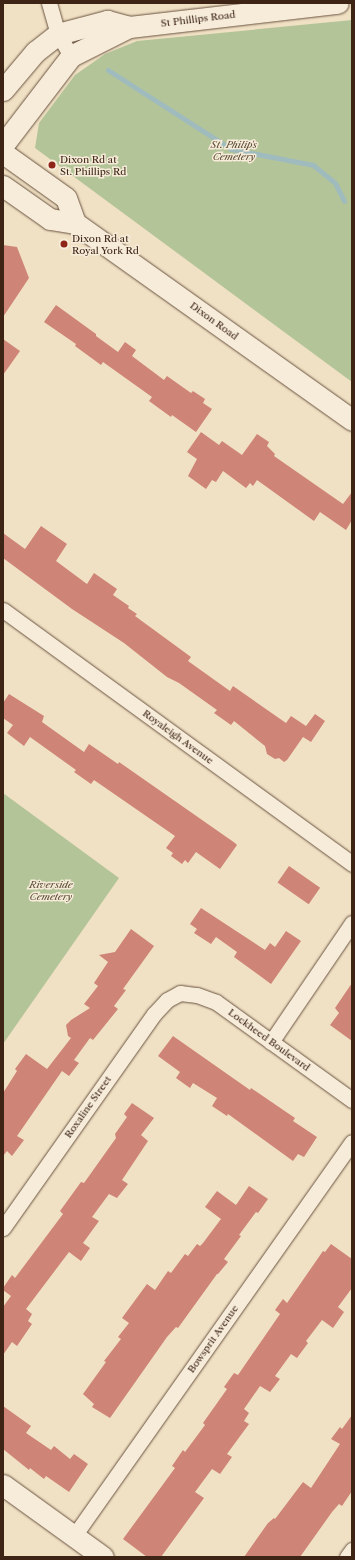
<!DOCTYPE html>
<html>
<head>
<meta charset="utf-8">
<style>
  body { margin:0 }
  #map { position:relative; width:355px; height:1560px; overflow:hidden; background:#f1e1c4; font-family:"Libre Caslon Text",serif }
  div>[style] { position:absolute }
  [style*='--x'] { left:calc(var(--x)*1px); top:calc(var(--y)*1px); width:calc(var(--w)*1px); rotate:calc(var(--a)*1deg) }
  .green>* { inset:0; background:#b4c499 }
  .stream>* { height:5px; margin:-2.5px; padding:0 2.5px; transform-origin:2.5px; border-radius:2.5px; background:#9fbbbd }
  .building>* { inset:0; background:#ce8476; transform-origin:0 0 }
  .roads { filter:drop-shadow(0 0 1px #6a5341) drop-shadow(0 0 1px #6a5341) }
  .street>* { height:15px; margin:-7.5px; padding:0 7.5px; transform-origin:7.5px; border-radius:7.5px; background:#f6ecd9 }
  .secondary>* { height:21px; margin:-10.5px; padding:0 10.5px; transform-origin:10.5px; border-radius:10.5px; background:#f6ecd9 }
  .dots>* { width:11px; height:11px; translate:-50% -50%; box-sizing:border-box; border:2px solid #f6ecd9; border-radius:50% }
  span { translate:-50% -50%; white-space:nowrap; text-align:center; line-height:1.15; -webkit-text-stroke:3px #f6ecd9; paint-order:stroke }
  .street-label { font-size:10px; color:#3d2415 }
  .park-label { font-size:10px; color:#5b4c36; font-style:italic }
  .poi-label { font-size:10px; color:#3d2415 }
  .left { translate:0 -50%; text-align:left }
  .frame { position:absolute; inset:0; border:4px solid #3d2415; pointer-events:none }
</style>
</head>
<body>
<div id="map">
  <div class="green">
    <div style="clip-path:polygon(352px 20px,352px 382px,35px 148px,39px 123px,75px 75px,105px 54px,137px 41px)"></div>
    <div style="clip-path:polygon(3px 793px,119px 878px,3px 1044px)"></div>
  </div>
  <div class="stream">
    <div style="--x:108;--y:70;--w:146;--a:32.7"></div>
    <div style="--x:231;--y:149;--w:84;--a:11"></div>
    <div style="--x:313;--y:165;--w:28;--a:39"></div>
    <div style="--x:335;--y:183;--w:20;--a:63"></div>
  </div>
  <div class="building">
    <div style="clip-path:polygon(3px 245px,17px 247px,29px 278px,3px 317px)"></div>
    <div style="clip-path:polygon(56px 305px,96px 334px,96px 336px,118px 352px,125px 342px,136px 350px,132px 356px,164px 380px,167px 376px,191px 393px,193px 391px,205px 399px,203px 403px,212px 409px,196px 432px,172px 415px,171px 417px,149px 401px,152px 397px,103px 362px,101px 365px,75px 346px,76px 344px,44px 322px)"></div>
    <div style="clip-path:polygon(3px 339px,20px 351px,3px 375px)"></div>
    <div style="clip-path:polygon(201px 432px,219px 445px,222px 441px,242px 455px,257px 434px,269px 442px,267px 446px,275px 454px,274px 456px,343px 504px,352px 492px,352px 520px,346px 530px,320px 512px,314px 521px,257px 480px,253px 486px,250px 483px,246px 488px,223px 471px,216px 482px,212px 480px,206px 489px,188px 476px,197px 459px,187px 452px)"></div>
    <div style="clip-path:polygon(41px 526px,67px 544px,56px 561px,87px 584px,94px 573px,117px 589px,113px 595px,129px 606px,128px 608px,137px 614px,135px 616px,191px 657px,188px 661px,230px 691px,233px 686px,286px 723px,291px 716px,306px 726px,315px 714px,325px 721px,311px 742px,303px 737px,287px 760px,284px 762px,279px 758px,275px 759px,267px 754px,265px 746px,234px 721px,231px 725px,214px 713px,217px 710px,179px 683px,167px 677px,124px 643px,72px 609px,3px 558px,3px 533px,25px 549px)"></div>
    <div style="clip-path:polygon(9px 694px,44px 716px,42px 722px,84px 752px,89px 744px,118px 764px,119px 762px,235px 843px,237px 845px,220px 869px,196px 852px,188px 863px,185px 860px,182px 864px,171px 856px,173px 853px,166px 848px,175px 836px,94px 780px,91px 784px,74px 772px,76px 770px,30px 737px,24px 746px,7px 733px,13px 725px,3px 718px,3px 703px)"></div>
    <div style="left:289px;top:866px;width:38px;height:20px;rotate:35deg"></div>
    <div style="clip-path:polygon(201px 908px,265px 950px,270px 943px,275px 947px,286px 931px,301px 941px,271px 984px,234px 957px,237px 952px,216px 937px,211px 944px,194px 933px,197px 929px,190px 924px)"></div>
    <div style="clip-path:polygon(131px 929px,154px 946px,123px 989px,126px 990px,114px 1006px,118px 1009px,93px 1040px,90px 1038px,74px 1060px,79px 1063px,69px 1076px,62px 1071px,17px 1136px,24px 1140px,12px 1156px,7px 1151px,3px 1156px,3px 1093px,17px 1071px,15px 1069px,26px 1054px,47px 1069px,71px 1038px,68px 1036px,66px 1025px,71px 1020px,90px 1008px,84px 1004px,98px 986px,94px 983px,108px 962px,99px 955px,115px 952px)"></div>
    <div style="clip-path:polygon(352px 983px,352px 1041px,330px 1025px,339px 1013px,335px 1008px)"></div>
    <div style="clip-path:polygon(173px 1036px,250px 1090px,251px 1088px,295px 1118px,293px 1121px,317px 1137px,304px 1157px,298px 1154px,293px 1161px,228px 1114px,227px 1116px,212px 1106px,217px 1098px,193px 1083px,190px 1088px,176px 1078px,180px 1072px,158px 1056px)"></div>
    <div style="clip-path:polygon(132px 1103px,154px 1118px,141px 1135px,148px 1141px,122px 1180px,128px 1184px,117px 1198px,109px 1194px,92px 1217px,99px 1221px,83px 1243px,90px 1248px,81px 1261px,69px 1252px,26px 1309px,32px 1314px,28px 1321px,32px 1324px,17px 1346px,12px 1342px,3px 1355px,3px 1307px,11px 1296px,3px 1290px,3px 1288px,12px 1275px,15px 1278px,63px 1214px,60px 1211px,81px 1182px,84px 1183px,116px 1138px,115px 1134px,127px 1117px,124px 1114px)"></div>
    <div style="clip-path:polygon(249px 1186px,268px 1199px,258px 1213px,256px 1212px,239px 1235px,241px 1236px,224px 1259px,228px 1262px,218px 1274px,217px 1274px,178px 1328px,176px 1327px,167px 1337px,110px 1418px,92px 1407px,94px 1404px,83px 1394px,106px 1362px,104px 1361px,121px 1339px,118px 1337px,129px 1323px,122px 1318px,147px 1284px,155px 1290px,168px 1271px,171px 1273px,185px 1254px,188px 1256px,197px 1244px,200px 1246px,203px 1243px,221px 1219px,205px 1207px,217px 1191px,236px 1205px)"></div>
    <div style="clip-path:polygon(331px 1244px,352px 1259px,352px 1288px,338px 1307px,344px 1312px,333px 1328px,322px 1320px,306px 1341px,308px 1343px,297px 1358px,291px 1354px,275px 1376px,280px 1379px,270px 1392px,260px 1386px,244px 1409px,249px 1413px,244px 1421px,249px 1424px,227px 1454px,232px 1457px,220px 1474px,212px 1469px,195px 1492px,204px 1498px,161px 1557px,147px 1557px,123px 1539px,175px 1468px,172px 1466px,183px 1450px,185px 1452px,205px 1425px,203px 1423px,227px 1389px,224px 1387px,234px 1373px,238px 1375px,280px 1314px,275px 1310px,283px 1299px,287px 1303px,323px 1251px,325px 1252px)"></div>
    <div style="clip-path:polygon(3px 1406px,31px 1426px,26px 1433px,51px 1450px,54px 1446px,70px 1459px,74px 1454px,88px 1464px,69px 1492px,46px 1476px,44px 1479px,30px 1468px,29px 1470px,3px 1449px)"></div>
    <div style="clip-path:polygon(352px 1415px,352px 1491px,342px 1506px,339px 1504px,332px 1512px,300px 1557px,244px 1557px,268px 1523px,274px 1518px,275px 1519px,303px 1482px,311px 1488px,340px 1444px,331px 1439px,340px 1427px,342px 1429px)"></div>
  </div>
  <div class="roads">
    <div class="street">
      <div style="--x:49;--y:3;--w:32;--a:74"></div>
      <div style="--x:58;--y:34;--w:26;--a:59"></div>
      <div style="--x:3;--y:610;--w:432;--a:36"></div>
      <div style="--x:271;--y:1042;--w:144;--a:-55.8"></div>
      <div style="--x:3;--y:1228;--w:262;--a:-54.8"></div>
      <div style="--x:154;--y:1014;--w:19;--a:-47"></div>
      <div style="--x:167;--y:1000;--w:15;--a:-28"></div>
      <div style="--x:180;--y:993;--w:17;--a:7"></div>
      <div style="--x:197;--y:995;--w:20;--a:20"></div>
      <div style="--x:216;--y:1002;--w:168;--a:35.8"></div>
      <div style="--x:74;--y:1536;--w:482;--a:-54.8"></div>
      <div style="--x:347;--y:1557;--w:9;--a:-54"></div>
    </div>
    <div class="secondary">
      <div style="--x:3;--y:90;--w:50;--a:-49.9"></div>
      <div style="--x:35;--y:52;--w:29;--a:-38"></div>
      <div style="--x:58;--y:34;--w:51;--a:-14.9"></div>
      <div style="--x:107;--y:21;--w:23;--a:15"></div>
      <div style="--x:3;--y:145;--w:112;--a:-52.6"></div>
      <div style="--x:71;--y:56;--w:65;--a:-26.6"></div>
      <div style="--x:129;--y:27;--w:210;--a:-6.6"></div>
      <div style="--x:3;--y:153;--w:77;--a:35.5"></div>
      <div style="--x:66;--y:198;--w:27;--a:70"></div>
      <div style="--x:3;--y:186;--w:57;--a:35.1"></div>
      <div style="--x:50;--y:219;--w:25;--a:9"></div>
      <div style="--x:75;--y:223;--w:340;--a:35.4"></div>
      <div style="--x:3;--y:1485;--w:123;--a:35.8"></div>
    </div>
  </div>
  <div class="dots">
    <div style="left:52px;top:165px;background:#8f2418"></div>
    <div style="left:64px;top:244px;background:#8f2418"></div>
  </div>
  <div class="street-label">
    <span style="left:198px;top:19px;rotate:-7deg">St Phillips Road</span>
    <span style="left:214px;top:321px;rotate:36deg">Dixon Road</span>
    <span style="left:178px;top:737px;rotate:36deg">Royaleigh Avenue</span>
    <span style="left:269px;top:1040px;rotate:36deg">Lockheed Boulevard</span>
    <span style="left:88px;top:1107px;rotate:-55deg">Roxaline Street</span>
    <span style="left:213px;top:1339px;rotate:-55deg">Bowsprit Avenue</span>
  </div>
  <div class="park-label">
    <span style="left:234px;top:150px">St. Philip's<br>Cemetery</span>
    <span style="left:51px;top:890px">Riverside<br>Cemetery</span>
  </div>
  <div class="poi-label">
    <span class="left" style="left:60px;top:165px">Dixon Rd at<br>St. Phillips Rd</span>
    <span class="left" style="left:72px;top:244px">Dixon Rd at<br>Royal York Rd</span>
  </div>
  <div class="frame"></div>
</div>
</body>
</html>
